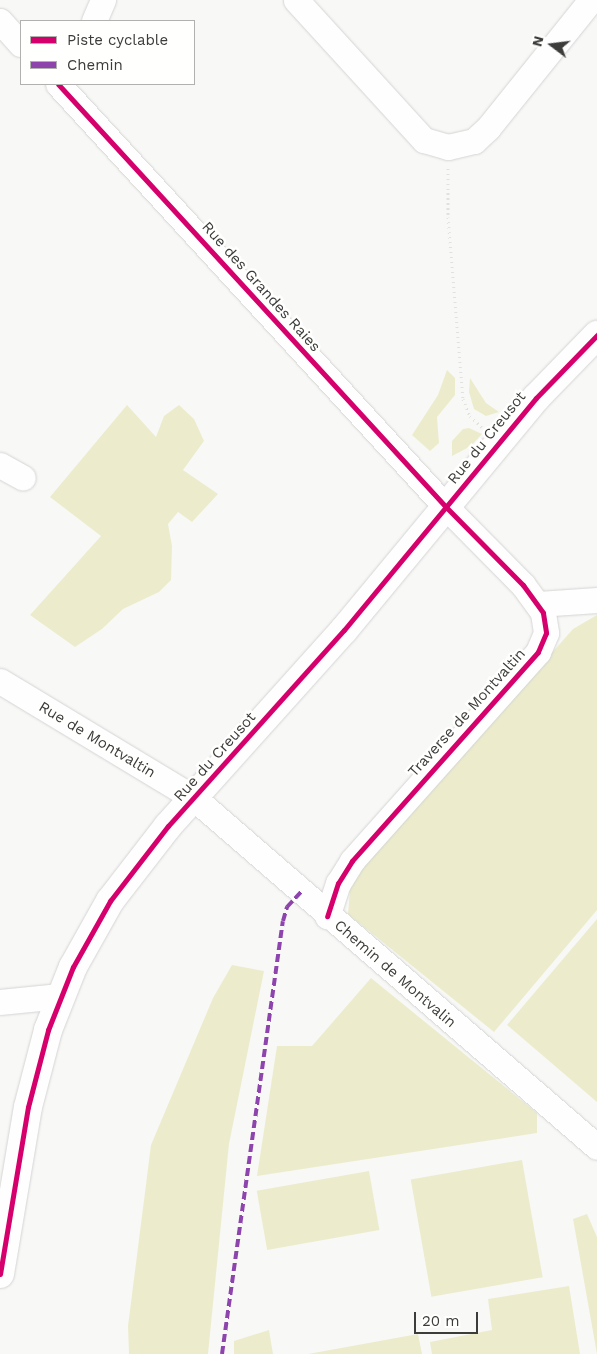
<!DOCTYPE html>
<html>
<head>
<meta charset="utf-8">
<style>
  body { margin:0 }
  #map { position:relative; width:597px; height:1354px; overflow:hidden; background:#f8f8f7; font-family:"Work Sans",sans-serif }
  div>[style] { position:absolute }
  [style*='--x'] { left:calc(var(--x)*1px); top:calc(var(--y)*1px); width:calc(var(--w)*1px); rotate:calc(var(--a)*1deg) }
  .green>* { inset:0; background:#ececcd; transform-origin:0 0 }
  .path>* { height:3px; margin-top:-1.5px; transform-origin:0; background:repeating-linear-gradient(90deg,#e1e1e0 0 1px,transparent 0 5px) }
  .roads { filter:drop-shadow(0 0 1px #d4d4d3) drop-shadow(0 0 1px #d4d4d3) }
  .street>* { height:25px; margin:-12.5px; padding:0 12.5px; transform-origin:12.5px; border-radius:12.5px; background:#fefefe }
  .secondary>* { height:28px; margin:-14px; padding:0 14px; transform-origin:14px; border-radius:14px; background:#fefefe }
  .quiet>* { height:4px; margin-top:-2px; transform-origin:0; background:repeating-linear-gradient(90deg,#8e44ad 0 8px,transparent 0 12px) }
  .cycleway>* { height:5px; margin:-2.5px; padding:0 2.5px; transform-origin:2.5px; border-radius:2.5px; background:#d6006c }
  span { translate:-50% -50%; white-space:nowrap; text-align:center; line-height:1.15; -webkit-text-stroke:5px #fffffe; paint-order:stroke }
  .street-label { font-size:15px; color:#3c3c3b }
  .legend { position:absolute; left:20px; top:20px; width:175px; height:65px; box-sizing:border-box; background:#fffffe; border:1px solid #b1b1b0; margin:0; padding:6px 9px; list-style:none; font-size:15px; color:#3c3c3b }
  .legend li { display:flex; align-items:center; gap:10px; height:25px }
  .legend b { width:25px; border:1px solid #b1b1b0 }
  .north { position:absolute; left:527px; top:20px; width:50px; height:50px; -webkit-text-stroke:4px #fffffe; paint-order:stroke; rotate:285deg; font-size:14px; font-weight:700; line-height:20px; text-align:center; color:#3c3c3b }
  .north::after { content:''; display:block; margin:auto; width:18px; height:22px; background:#3c3c3b; clip-path:polygon(50% 0,100% 100%,50% 72%,0 100%) }
  .scale { position:absolute; left:414px; top:1312px; width:64px; height:22px; box-sizing:border-box; border:2px solid #3c3c3b; border-top:0; padding-left:6px; font-size:15px; line-height:18px; white-space:nowrap; color:#3c3c3b; -webkit-text-stroke:4px #fffffe; paint-order:stroke }
</style>
</head>
<body>
<div id="map">
  <div class="green">
    <div style="clip-path:polygon(447px 370px,455px 378px,455px 395px,437px 417px,439px 443px,430px 451px,412px 435px,438px 395px)"></div>
    <div style="clip-path:polygon(470px 378px,486px 403px,499px 412px,486px 416px,474px 409px,469px 392px)"></div>
    <div style="clip-path:polygon(127px 405px,156px 437px,164px 416px,179px 405px,194px 419px,204px 441px,183px 470px,218px 494px,192px 522px,178px 512px,168px 524px,172px 546px,171px 580px,159px 592px,123px 609px,102px 629px,75px 647px,30px 615px,101px 536px,50px 497px)"></div>
    <div style="clip-path:polygon(469px 428px,482px 434px,471px 446px,452px 456px,452px 441px,463px 429px)"></div>
    <div style="clip-path:polygon(597px 615px,597px 910px,494px 1032px,348px 914px,350px 890px,361px 869px,573px 629px)"></div>
    <div style="clip-path:polygon(597px 919px,597px 1102px,507px 1025px)"></div>
    <div style="clip-path:polygon(232px 965px,264px 971px,229px 1144px,208px 1354px,129px 1354px,128px 1326px,151px 1145px,213px 998px)"></div>
    <div style="clip-path:polygon(371px 978px,537px 1113px,537px 1133px,257px 1176px,277px 1046px,312px 1046px)"></div>
    <div style="left:522px;top:1160px;width:119px;height:113px;rotate:80deg"></div>
    <div style="left:369px;top:1171px;width:60px;height:114px;rotate:80deg"></div>
    <div style="clip-path:polygon(587px 1214px,597px 1237px,597px 1354px,573px 1219px)"></div>
    <div style="clip-path:polygon(569px 1286px,580px 1354px,432px 1354px,430px 1342px,492px 1330px,488px 1299px)"></div>
    <div style="clip-path:polygon(269px 1330px,273px 1354px,234px 1354px,234px 1341px)"></div>
    <div style="clip-path:polygon(418px 1334px,422px 1354px,308px 1354px)"></div>
  </div>
  <div class="path">
    <div style="--x:448;--y:168;--w:49;--a:90"></div>
    <div style="--x:448;--y:217;--w:183;--a:85.3"></div>
    <div style="--x:463;--y:399;--w:18;--a:68"></div>
    <div style="--x:470;--y:416;--w:16;--a:43"></div>
  </div>
  <div class="roads">
    <div class="street">
      <div style="--x:296;--y:0;--w:190;--a:47.6"></div>
      <div style="--x:424;--y:140;--w:25;--a:16"></div>
      <div style="--x:448;--y:147;--w:27;--a:-13"></div>
      <div style="--x:474;--y:141;--w:19;--a:-43"></div>
      <div style="--x:488;--y:128;--w:164;--a:-51.2"></div>
      <div style="--x:0;--y:21;--w:31;--a:48"></div>
      <div style="--x:94;--y:21;--w:23;--a:-67"></div>
      <div style="--x:58;--y:84;--w:574;--a:47.47"></div>
      <div style="--x:446;--y:507;--w:110;--a:45.4"></div>
      <div style="--x:523;--y:585;--w:34;--a:54"></div>
      <div style="--x:543;--y:613;--w:20;--a:81"></div>
      <div style="--x:546;--y:633;--w:21;--a:113"></div>
      <div style="--x:538;--y:652;--w:280;--a:131.7"></div>
      <div style="--x:352;--y:861;--w:26;--a:122"></div>
      <div style="--x:338;--y:883;--w:35;--a:108"></div>
      <div style="--x:0;--y:465;--w:26;--a:29"></div>
      <div style="--x:538;--y:604;--w:59;--a:-3.9"></div>
      <div style="--x:0;--y:681;--w:227;--a:31.1"></div>
      <div style="--x:194;--y:798;--w:533;--a:40.89"></div>
      <div style="--x:0;--y:1002;--w:60;--a:-5.7"></div>
    </div>
    <div class="secondary">
      <div style="--x:0;--y:1274;--w:169;--a:-80.5"></div>
      <div style="--x:28;--y:1107;--w:80;--a:-75.4"></div>
      <div style="--x:48;--y:1030;--w:68;--a:-68.4"></div>
      <div style="--x:73;--y:967;--w:76;--a:-60.7"></div>
      <div style="--x:110;--y:901;--w:95;--a:-52.3"></div>
      <div style="--x:168;--y:826;--w:263;--a:-48.1"></div>
      <div style="--x:344;--y:630;--w:301;--a:-50.4"></div>
      <div style="--x:536;--y:398;--w:88;--a:-45.9"></div>
    </div>
  </div>
  <div class="quiet">
    <div style="--x:222;--y:1354;--w:437;--a:-82"></div>
    <div style="--x:283;--y:921;--w:15;--a:-74"></div>
    <div style="--x:287;--y:907;--w:21;--a:-47"></div>
  </div>
  <div class="cycleway">
    <div style="--x:58;--y:84;--w:574;--a:47.47"></div>
    <div style="--x:446;--y:507;--w:110;--a:45.4"></div>
    <div style="--x:523;--y:585;--w:34;--a:54"></div>
    <div style="--x:543;--y:613;--w:20;--a:81"></div>
    <div style="--x:546;--y:633;--w:21;--a:113"></div>
    <div style="--x:538;--y:652;--w:280;--a:131.7"></div>
    <div style="--x:352;--y:861;--w:26;--a:122"></div>
    <div style="--x:338;--y:883;--w:35;--a:108"></div>
    <div style="--x:0;--y:1274;--w:169;--a:-80.5"></div>
    <div style="--x:28;--y:1107;--w:80;--a:-75.4"></div>
    <div style="--x:48;--y:1030;--w:68;--a:-68.4"></div>
    <div style="--x:73;--y:967;--w:76;--a:-60.7"></div>
    <div style="--x:110;--y:901;--w:95;--a:-52.3"></div>
    <div style="--x:168;--y:826;--w:263;--a:-48.1"></div>
    <div style="--x:344;--y:630;--w:301;--a:-50.4"></div>
    <div style="--x:536;--y:398;--w:88;--a:-45.9"></div>
  </div>
  <div class="street-label">
    <span style="left:261px;top:287px;rotate:48deg">Rue des Grandes Raies</span>
    <span style="left:487px;top:438px;rotate:-51deg">Rue du Creusot</span>
    <span style="left:467px;top:713px;rotate:-48deg">Traverse de Montvaltin</span>
    <span style="left:97px;top:740px;rotate:31deg">Rue de Montvaltin</span>
    <span style="left:215px;top:757px;rotate:-48deg">Rue du Creusot</span>
    <span style="left:395px;top:974px;rotate:41deg">Chemin de Montvalin</span>
  </div>
  <ul class="legend">
  <li><b style="height:6px;background:#d6006c"></b>Piste cyclable</li>
  <li><b style="height:6px;background:#8e44ad"></b>Chemin</li>
  </ul>
  <div class="north">N</div>
  <div class="scale">20 m</div>
</div>
</body>
</html>
